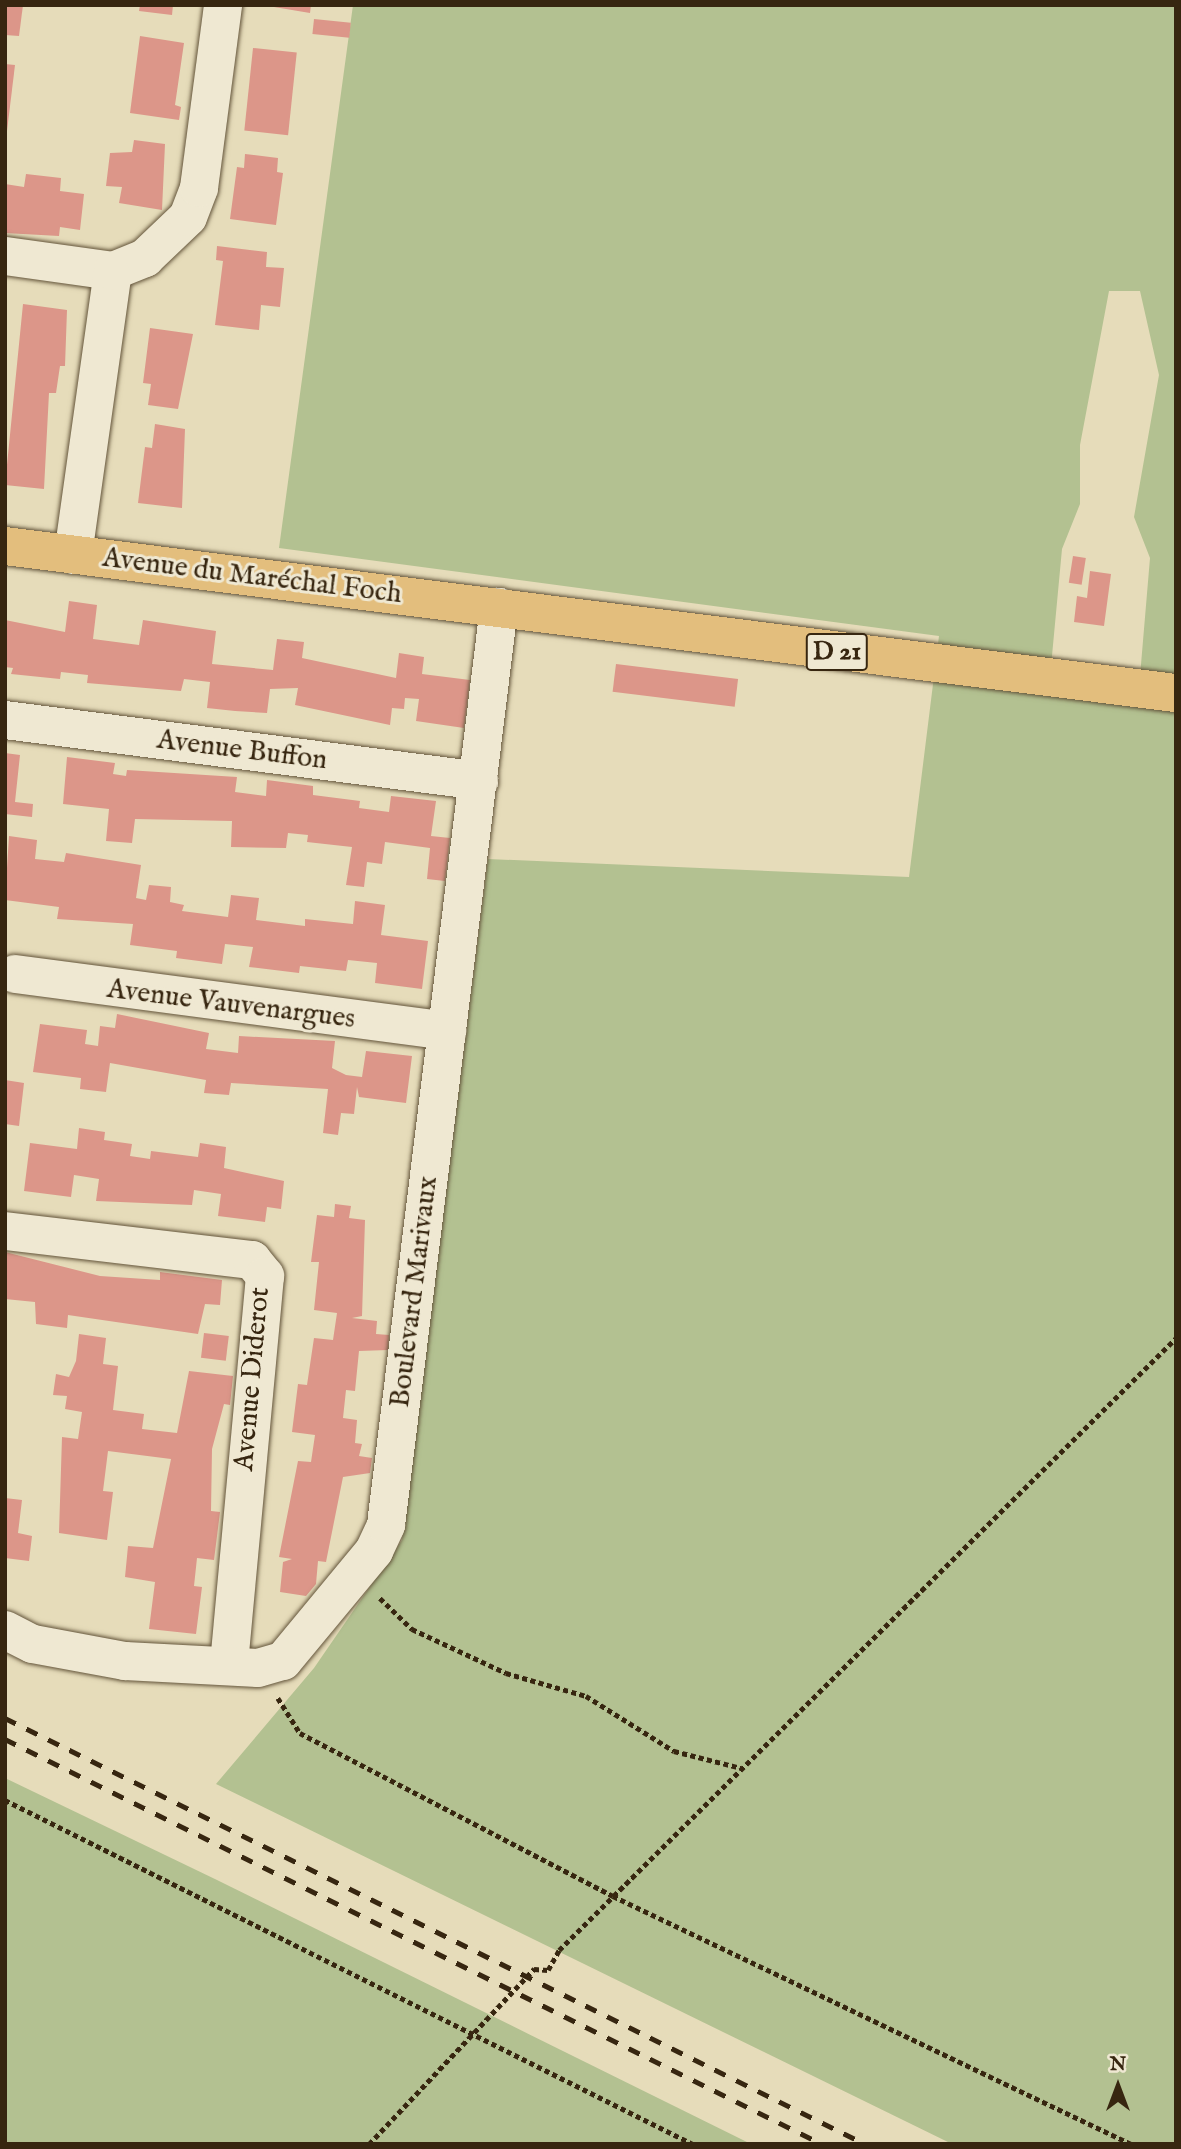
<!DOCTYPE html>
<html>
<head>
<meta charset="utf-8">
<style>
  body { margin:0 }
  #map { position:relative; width:1181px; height:2149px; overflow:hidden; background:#e6dcba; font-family:"IM FELL English",serif }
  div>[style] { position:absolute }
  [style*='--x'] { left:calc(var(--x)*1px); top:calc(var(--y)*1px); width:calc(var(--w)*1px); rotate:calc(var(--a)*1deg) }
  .green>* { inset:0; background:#b3c191 }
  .building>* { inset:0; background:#dc9689; transform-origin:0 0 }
  .path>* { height:4.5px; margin-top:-2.25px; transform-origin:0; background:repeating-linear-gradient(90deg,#372610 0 5px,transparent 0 8.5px) }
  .roads { filter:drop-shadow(0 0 2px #63543a) drop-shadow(0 0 2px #63543a) }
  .minor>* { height:38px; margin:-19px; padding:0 19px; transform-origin:19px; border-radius:19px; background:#efe8d2 }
  .major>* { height:38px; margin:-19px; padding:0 19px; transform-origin:19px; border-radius:19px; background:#e3be7d }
  .rail>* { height:5px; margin-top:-2.5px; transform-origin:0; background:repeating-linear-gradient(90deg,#372610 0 12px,transparent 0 24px) }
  span { translate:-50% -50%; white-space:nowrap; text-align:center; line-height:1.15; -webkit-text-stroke:6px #efe8d2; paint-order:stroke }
  .shield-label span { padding:2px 5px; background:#efe8d2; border:2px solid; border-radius:5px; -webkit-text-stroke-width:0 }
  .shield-label { font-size:26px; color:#372610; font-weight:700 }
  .street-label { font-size:28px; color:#372610 }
  .frame { position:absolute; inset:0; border:7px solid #372610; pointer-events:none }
  .north { position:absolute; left:1083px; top:2051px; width:70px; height:70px; -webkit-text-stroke:5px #efe8d2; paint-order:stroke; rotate:0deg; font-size:19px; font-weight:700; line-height:28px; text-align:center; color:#372610 }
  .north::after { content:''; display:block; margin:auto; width:24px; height:32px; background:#372610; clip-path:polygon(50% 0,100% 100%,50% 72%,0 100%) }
</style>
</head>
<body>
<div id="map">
  <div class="green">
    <div style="clip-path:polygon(evenodd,353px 5px,1176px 5px,1176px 2144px,952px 2144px,216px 1784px,314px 1668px,402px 1540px,488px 859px,909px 877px,939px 636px,279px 548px,353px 5px,1109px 291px,1140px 291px,1159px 375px,1134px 517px,1150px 558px,1139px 688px,1050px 677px,1062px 549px,1080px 504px,1080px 445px,1109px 291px)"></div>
    <div style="clip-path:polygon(5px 1778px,217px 1880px,751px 2144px,5px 2144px)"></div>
  </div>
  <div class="building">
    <div style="clip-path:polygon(5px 5px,23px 5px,19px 36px,5px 35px)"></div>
    <div style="clip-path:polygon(140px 5px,173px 5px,172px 15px,139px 11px)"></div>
    <div style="clip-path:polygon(262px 5px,311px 5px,310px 13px)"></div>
    <div style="left:314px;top:19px;width:37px;height:15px;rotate:6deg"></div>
    <div style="clip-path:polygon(140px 36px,184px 43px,175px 105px,181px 107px,179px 120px,130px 113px)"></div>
    <div style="left:253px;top:48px;width:44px;height:83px;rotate:6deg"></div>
    <div style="clip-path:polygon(5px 64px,15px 65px,7px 131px,5px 131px)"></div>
    <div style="clip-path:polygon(134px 140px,165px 144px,162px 210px,119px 203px,122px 187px,106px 186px,110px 153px,132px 152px)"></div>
    <div style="clip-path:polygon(245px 154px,278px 158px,277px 172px,283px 173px,276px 225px,230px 219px,237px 167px,244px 168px)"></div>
    <div style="clip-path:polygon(26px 174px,61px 178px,60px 191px,84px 194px,80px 230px,60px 227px,59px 236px,5px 233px,5px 184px,24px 187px)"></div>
    <div style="clip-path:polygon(217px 246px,267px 252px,266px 267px,284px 268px,280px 307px,261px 305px,259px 330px,215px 325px,223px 261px,216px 260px)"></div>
    <div style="clip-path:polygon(23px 304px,67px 310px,65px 366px,60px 366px,56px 393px,49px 393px,44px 489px,5px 485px)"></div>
    <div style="clip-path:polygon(150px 328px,193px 334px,178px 409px,148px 405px,151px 384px,143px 383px)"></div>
    <div style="clip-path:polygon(155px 424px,185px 429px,182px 508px,138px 503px,145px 447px,152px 448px)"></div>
    <div style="left:1073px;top:556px;width:13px;height:27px;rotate:9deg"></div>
    <div style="clip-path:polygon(1090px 571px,1111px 574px,1104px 626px,1074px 622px,1077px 596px,1087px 598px)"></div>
    <div style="clip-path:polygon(69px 601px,97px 605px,93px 639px,139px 645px,143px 620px,216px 631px,212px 664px,273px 670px,277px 639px,304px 642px,302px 658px,396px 678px,399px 653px,424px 657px,422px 674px,470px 680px,464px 728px,416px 721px,419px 699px,405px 698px,404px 709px,392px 708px,390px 725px,295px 705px,298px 688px,270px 689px,267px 713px,235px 711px,207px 708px,210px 682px,184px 679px,181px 691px,87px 683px,88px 675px,61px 672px,60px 679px,11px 674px,13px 668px,5px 667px,5px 620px,65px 632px)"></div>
    <div style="left:616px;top:664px;width:123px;height:28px;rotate:7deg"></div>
    <div style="clip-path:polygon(5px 753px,20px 755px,15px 802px,33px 804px,32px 817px,5px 814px)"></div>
    <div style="clip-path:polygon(67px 757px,115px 763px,113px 774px,126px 776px,127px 770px,237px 777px,235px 792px,266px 796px,267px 780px,313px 786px,313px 795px,360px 801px,359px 808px,389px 812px,391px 796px,436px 801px,431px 836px,450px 838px,445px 881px,427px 879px,430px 848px,385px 842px,382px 864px,367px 862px,364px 887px,346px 885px,352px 847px,307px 842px,308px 835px,288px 833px,286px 848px,231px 847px,232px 821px,135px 819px,132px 843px,106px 841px,109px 809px,63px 804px)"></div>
    <div style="clip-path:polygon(9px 836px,37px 840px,35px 859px,64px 862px,66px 853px,141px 865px,136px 898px,146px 900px,149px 885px,171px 887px,170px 902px,184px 905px,182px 911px,228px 917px,231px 895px,259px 898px,256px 920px,305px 926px,305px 919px,353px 924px,355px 901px,385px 905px,381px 935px,428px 941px,422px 989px,375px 983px,377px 963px,348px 960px,346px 971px,300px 966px,299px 973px,249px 967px,253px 947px,225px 944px,222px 964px,176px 958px,177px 951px,130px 945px,133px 924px,57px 919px,59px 907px,5px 900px)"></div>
    <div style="clip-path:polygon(117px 1014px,209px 1033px,206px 1049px,238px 1053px,239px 1036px,335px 1041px,332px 1068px,346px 1075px,362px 1077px,366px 1051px,412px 1056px,406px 1103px,359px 1097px,357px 1087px,354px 1114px,341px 1113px,338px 1135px,323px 1133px,328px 1089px,231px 1083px,229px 1095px,204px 1093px,206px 1080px,110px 1063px,106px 1092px,80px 1089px,81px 1078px,33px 1072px,40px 1024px,87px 1030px,85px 1044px,98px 1046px,100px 1026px,115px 1028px)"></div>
    <div style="clip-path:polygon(5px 1080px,24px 1083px,19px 1126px,5px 1124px)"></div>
    <div style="clip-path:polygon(79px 1128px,105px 1132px,104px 1140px,132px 1144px,130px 1156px,150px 1159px,151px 1151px,198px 1157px,200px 1143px,226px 1147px,224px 1168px,284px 1181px,281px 1209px,267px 1207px,265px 1222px,218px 1216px,221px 1194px,194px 1190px,192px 1205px,96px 1201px,99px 1179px,74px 1175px,71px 1197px,24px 1191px,30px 1143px,77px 1149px)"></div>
    <div style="clip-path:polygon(335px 1204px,351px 1206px,349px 1218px,365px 1220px,362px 1316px,352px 1318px,377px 1321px,376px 1334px,389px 1335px,388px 1350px,359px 1351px,355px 1391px,346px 1390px,343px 1418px,357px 1420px,355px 1443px,362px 1444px,359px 1456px,372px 1458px,370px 1473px,343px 1477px,326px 1562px,318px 1561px,316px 1584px,306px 1596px,280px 1592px,283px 1562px,292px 1559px,279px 1557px,298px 1461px,311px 1462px,315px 1435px,292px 1432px,298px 1384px,307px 1385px,314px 1338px,333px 1340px,337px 1313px,314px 1310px,319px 1262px,311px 1262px,317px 1215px,334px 1217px)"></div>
    <div style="clip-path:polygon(5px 1252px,100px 1276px,160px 1280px,160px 1272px,222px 1280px,220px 1305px,205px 1304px,198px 1334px,68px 1315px,67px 1328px,36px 1324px,35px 1302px,5px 1299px)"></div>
    <div style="left:204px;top:1333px;width:25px;height:25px;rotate:7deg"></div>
    <div style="clip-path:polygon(79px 1334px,106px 1338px,103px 1364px,118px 1366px,113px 1410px,144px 1414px,142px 1429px,177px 1433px,189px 1371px,233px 1376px,230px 1405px,224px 1404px,212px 1449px,211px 1511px,220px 1512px,214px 1560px,197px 1558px,194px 1586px,202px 1587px,196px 1634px,149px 1629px,155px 1582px,125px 1577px,128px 1546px,153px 1548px,171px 1459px,108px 1451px,103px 1491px,113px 1492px,107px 1540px,59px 1533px,62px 1437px,78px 1439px,82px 1412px,65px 1409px,67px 1396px,53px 1395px,56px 1374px,69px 1377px,76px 1361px)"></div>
    <div style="clip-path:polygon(5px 1498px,22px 1500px,18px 1533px,32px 1536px,29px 1561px,5px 1558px)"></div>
  </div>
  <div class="path">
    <div style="--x:380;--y:1598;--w:45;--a:44.1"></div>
    <div style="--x:412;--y:1629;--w:104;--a:25.1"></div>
    <div style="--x:506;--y:1673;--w:83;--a:16"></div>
    <div style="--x:586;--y:1696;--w:104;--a:32"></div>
    <div style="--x:674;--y:1751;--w:69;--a:14.2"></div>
    <div style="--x:278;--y:1698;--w:41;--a:57.8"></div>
    <div style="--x:300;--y:1733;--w:353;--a:27.5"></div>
    <div style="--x:613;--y:1896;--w:574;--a:25.58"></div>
    <div style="--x:5;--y:1800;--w:769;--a:26.57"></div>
    <div style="--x:369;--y:2144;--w:241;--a:-46.7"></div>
    <div style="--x:534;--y:1969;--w:14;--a:4"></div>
    <div style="--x:548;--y:1970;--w:23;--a:-61"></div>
    <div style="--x:559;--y:1950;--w:869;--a:-44.77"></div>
  </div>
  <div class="roads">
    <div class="minor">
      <div style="--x:5;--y:256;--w:109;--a:7.9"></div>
      <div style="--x:73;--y:555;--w:287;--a:-82"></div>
      <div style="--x:113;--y:271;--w:35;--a:-22"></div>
      <div style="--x:145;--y:258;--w:59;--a:-43.6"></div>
      <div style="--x:188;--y:217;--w:31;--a:-69"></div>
      <div style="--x:199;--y:188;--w:185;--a:-82.5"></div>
      <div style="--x:5;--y:720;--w:478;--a:7.3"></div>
      <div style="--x:15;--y:974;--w:436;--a:7.5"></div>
      <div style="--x:5;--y:1231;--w:249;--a:6.7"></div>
      <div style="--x:252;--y:1260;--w:21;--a:51"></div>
      <div style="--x:265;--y:1276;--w:391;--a:95.3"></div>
      <div style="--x:5;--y:1630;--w:31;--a:27"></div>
      <div style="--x:33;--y:1644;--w:94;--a:10.5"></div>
      <div style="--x:125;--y:1661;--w:133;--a:3"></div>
      <div style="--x:258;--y:1668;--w:26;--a:-16"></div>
      <div style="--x:283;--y:1661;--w:143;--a:-50.4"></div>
      <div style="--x:374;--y:1551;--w:29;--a:-65"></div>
      <div style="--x:386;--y:1525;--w:925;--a:-82.98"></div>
    </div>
    <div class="major">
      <div style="--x:5;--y:546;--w:1180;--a:7.16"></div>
    </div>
  </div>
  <div class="rail">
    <div style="--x:5;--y:1718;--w:960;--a:26.35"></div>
    <div style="--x:5;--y:1739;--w:912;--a:26.37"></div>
  </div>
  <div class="shield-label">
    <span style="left:837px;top:652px">D 21</span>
  </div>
  <div class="street-label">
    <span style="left:252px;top:577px;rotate:7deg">Avenue du Maréchal Foch</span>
    <span style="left:242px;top:751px;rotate:7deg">Avenue Buffon</span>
    <span style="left:231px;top:1005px;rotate:7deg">Avenue Vauvenargues</span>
    <span style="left:415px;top:1292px;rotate:-83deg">Boulevard Marivaux</span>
    <span style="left:253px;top:1379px;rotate:-85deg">Avenue Diderot</span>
  </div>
  <div class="frame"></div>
  <div class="north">N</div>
</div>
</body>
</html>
